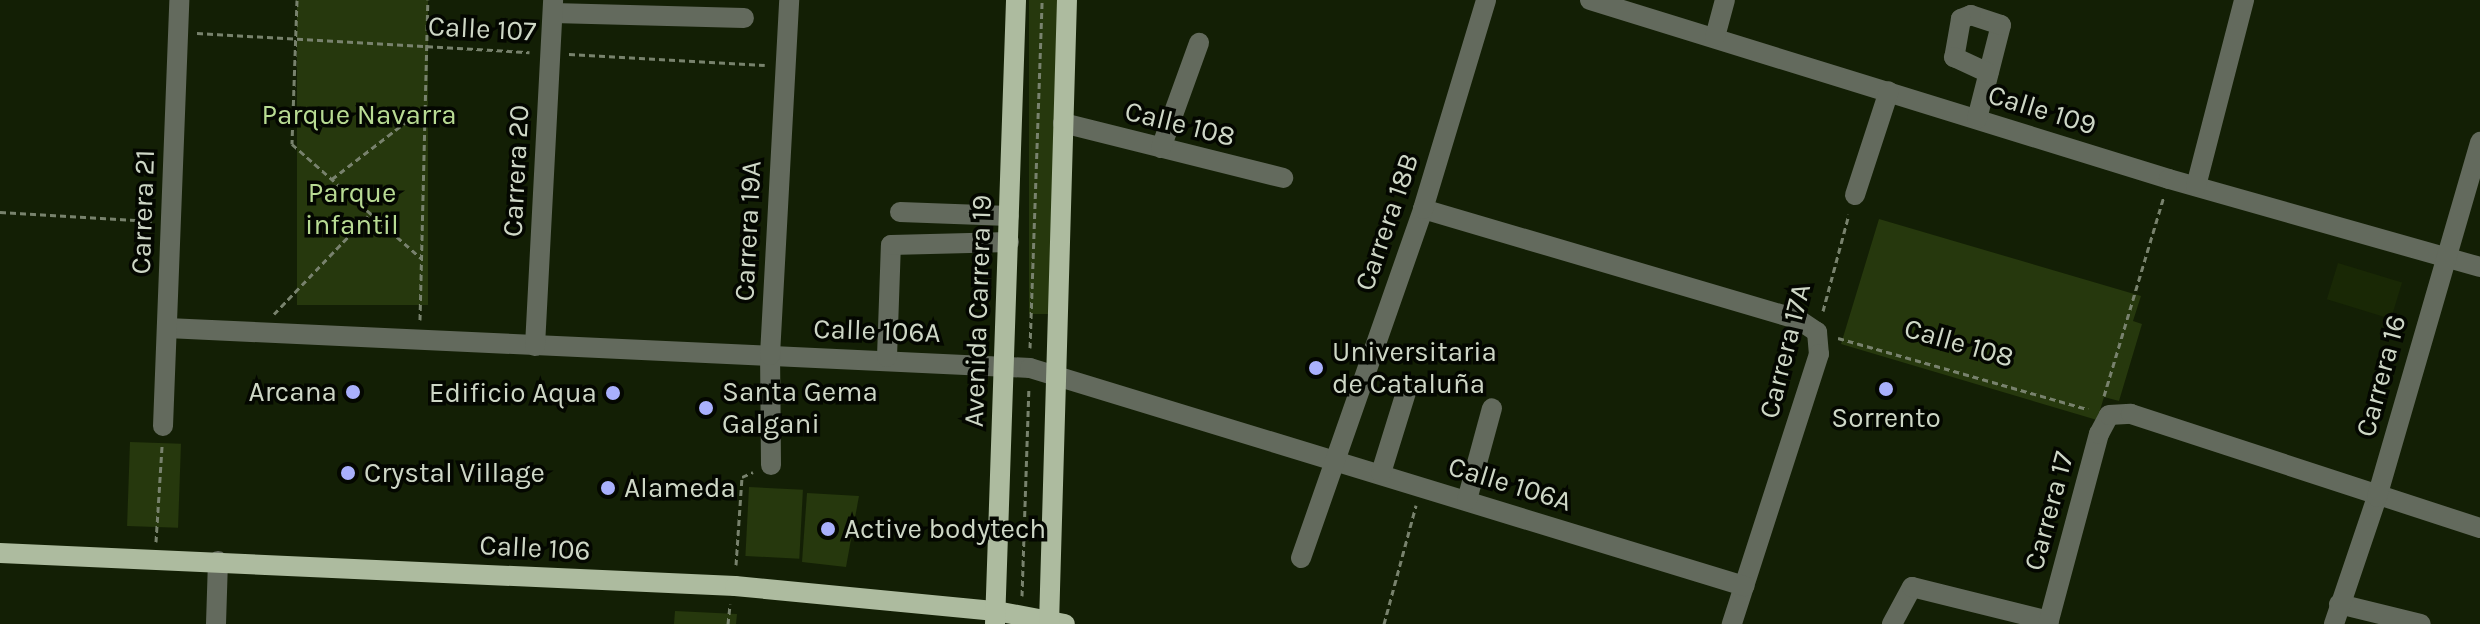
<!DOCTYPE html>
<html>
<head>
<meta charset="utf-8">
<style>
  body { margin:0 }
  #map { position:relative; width:2480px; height:624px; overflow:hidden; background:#131f05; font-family:Karla,sans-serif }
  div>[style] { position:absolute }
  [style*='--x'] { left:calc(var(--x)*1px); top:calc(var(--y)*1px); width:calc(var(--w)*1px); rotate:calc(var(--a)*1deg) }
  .built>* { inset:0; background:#192805; transform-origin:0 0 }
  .green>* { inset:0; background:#26380d; transform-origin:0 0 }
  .path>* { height:3px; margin-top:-1.5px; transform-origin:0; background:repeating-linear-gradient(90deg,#78826d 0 6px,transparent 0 10px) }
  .minor>* { height:20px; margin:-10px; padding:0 10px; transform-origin:10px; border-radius:10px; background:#636a5d }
  .major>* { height:20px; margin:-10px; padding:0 10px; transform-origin:10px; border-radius:10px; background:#adbb9f }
  .dots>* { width:22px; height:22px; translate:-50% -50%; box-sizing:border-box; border:4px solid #040701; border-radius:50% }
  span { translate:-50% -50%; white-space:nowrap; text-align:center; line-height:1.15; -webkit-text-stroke:7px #040701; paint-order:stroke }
  .street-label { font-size:28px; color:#ced7c6 }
  .park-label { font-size:28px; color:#b8db93 }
  .poi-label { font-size:28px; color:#ced7c6 }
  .left { translate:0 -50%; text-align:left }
  .right { translate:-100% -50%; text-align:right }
</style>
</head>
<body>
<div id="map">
  <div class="built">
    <div style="left:2338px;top:263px;width:67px;height:38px;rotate:17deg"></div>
  </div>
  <div class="green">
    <div style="left:297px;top:0;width:131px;height:305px"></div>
    <div style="left:1029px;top:0;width:28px;height:314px"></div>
    <div style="clip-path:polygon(1879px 219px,2141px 296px,2133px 321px,2142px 324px,2119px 401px,2104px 397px,2097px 420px,1841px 344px)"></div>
    <div style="left:130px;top:442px;width:51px;height:84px;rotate:2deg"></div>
    <div style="left:749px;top:487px;width:54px;height:69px;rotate:3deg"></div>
    <div style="clip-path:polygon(807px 493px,859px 496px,846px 567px,802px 562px)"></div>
    <div style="clip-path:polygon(675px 611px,737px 614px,736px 624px,674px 624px)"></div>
  </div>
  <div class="path">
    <div style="--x:297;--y:0;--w:144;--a:92"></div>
    <div style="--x:292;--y:144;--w:172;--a:41.5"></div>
    <div style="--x:197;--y:33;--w:333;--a:3.3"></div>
    <div style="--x:569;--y:54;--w:196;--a:3.2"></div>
    <div style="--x:332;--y:179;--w:116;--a:-37.7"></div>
    <div style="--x:0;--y:212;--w:152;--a:3.4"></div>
    <div style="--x:1823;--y:311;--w:100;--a:-75"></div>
    <div style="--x:274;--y:314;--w:140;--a:-46.2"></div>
    <div style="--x:420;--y:320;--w:320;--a:-88.6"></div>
    <div style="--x:1838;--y:338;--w:260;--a:15.9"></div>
    <div style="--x:1030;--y:348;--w:348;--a:-88"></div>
    <div style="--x:2104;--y:396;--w:209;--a:-73.3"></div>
    <div style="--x:156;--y:542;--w:96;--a:-86.4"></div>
    <div style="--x:736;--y:565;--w:88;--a:-86.1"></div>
    <div style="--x:742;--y:477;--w:12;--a:-24"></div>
    <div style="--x:1022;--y:596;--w:208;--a:-88.1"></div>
    <div style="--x:728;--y:624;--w:20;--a:-84"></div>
    <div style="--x:1384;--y:624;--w:123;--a:-74.9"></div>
  </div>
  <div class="minor">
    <div style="--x:1590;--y:0;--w:606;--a:17.18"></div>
    <div style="--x:2169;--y:179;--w:323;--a:15.8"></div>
    <div style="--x:553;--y:13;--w:191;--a:1.5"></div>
    <div style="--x:1715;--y:37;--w:38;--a:-75"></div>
    <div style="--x:1977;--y:119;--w:97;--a:-75.7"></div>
    <div style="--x:2001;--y:25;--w:32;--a:-162"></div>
    <div style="--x:1971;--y:15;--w:11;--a:158"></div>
    <div style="--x:1961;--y:19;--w:39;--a:100"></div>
    <div style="--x:1954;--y:57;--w:38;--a:25"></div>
    <div style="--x:1063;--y:123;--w:227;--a:14"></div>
    <div style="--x:1161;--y:148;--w:112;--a:-70.1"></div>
    <div style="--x:2196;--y:186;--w:192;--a:-75.5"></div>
    <div style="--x:1855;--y:195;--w:109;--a:-71.9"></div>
    <div style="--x:1423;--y:209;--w:392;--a:16.4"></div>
    <div style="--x:1799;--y:320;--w:22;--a:34"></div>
    <div style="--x:1817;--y:332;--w:22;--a:85"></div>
    <div style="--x:1819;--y:354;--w:284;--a:107.9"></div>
    <div style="--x:900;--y:212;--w:109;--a:2.1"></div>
    <div style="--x:167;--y:328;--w:864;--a:2.65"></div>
    <div style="--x:1030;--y:368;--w:747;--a:16.98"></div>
    <div style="--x:535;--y:346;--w:346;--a:-87"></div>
    <div style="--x:887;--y:357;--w:112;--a:-88"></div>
    <div style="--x:891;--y:245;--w:118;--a:-1.5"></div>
    <div style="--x:163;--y:426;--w:426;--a:-87.8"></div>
    <div style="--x:771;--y:465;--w:110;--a:-90.5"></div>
    <div style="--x:770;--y:355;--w:356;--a:-86.9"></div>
    <div style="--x:1381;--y:473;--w:88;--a:-72.8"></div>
    <div style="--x:1467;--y:500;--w:95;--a:-74.8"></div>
    <div style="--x:1301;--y:558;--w:370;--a:-70.7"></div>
    <div style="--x:1423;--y:209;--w:218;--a:-73.2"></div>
    <div style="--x:2339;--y:604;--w:84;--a:13.7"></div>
    <div style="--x:216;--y:624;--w:63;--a:-88.2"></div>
    <div style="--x:1892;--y:624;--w:42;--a:-61.6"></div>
    <div style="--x:1912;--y:587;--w:141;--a:13.9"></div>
    <div style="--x:2048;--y:624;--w:197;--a:-75"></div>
    <div style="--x:2099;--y:434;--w:21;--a:-62"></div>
    <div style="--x:2109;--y:415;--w:22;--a:-3"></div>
    <div style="--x:2131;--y:414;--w:367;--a:18.1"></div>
    <div style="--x:2334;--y:624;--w:134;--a:-71.3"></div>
    <div style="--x:2377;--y:497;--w:370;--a:-73.8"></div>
  </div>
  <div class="major">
    <div style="--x:0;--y:553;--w:736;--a:2.57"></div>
    <div style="--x:735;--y:586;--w:262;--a:5.5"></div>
    <div style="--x:996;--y:611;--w:70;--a:10.7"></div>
    <div style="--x:995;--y:624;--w:624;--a:-88.07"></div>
    <div style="--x:1049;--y:624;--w:624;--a:-88.35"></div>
  </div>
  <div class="dots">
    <div style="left:1316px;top:368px;background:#a9b0fc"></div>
    <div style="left:1886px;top:389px;background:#a9b0fc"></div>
    <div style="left:353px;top:392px;background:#a9b0fc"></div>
    <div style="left:613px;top:393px;background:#a9b0fc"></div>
    <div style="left:706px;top:408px;background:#a9b0fc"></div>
    <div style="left:348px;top:473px;background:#a9b0fc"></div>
    <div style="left:608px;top:488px;background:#a9b0fc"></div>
    <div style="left:828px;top:529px;background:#a9b0fc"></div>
  </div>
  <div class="street-label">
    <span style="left:482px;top:29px;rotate:3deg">Calle 107</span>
    <span style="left:2042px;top:110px;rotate:17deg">Calle 109</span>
    <span style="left:1180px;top:124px;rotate:14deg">Calle 108</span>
    <span style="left:516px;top:171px;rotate:-87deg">Carrera 20</span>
    <span style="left:143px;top:212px;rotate:-88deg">Carrera 21</span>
    <span style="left:1387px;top:222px;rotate:-71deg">Carrera 18B</span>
    <span style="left:748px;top:231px;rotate:-87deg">Carrera 19A</span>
    <span style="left:978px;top:311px;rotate:-88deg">Avenida Carrera 19</span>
    <span style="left:877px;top:331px;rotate:2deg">Calle 106A</span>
    <span style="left:1959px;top:343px;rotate:16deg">Calle 108</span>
    <span style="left:1785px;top:351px;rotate:-76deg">Carrera 17A</span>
    <span style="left:2381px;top:376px;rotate:-75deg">Carrera 16</span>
    <span style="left:1510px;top:484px;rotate:17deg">Calle 106A</span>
    <span style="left:2049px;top:511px;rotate:-75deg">Carrera 17</span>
    <span style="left:535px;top:548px;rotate:3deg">Calle 106</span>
  </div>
  <div class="park-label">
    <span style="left:359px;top:115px">Parque Navarra</span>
    <span style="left:352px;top:209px">Parque<br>infantil</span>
  </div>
  <div class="poi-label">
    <span class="left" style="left:1332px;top:368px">Universitaria<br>de Cataluña</span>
    <span class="right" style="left:337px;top:392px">Arcana</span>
    <span class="left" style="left:722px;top:408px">Santa Gema<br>Galgani</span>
    <span class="right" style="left:597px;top:393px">Edificio Aqua</span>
    <span style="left:1886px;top:418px">Sorrento</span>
    <span class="left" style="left:364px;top:473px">Crystal Village</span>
    <span class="left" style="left:624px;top:488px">Alameda</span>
    <span class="left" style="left:844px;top:529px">Active bodytech</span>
  </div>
</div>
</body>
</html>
